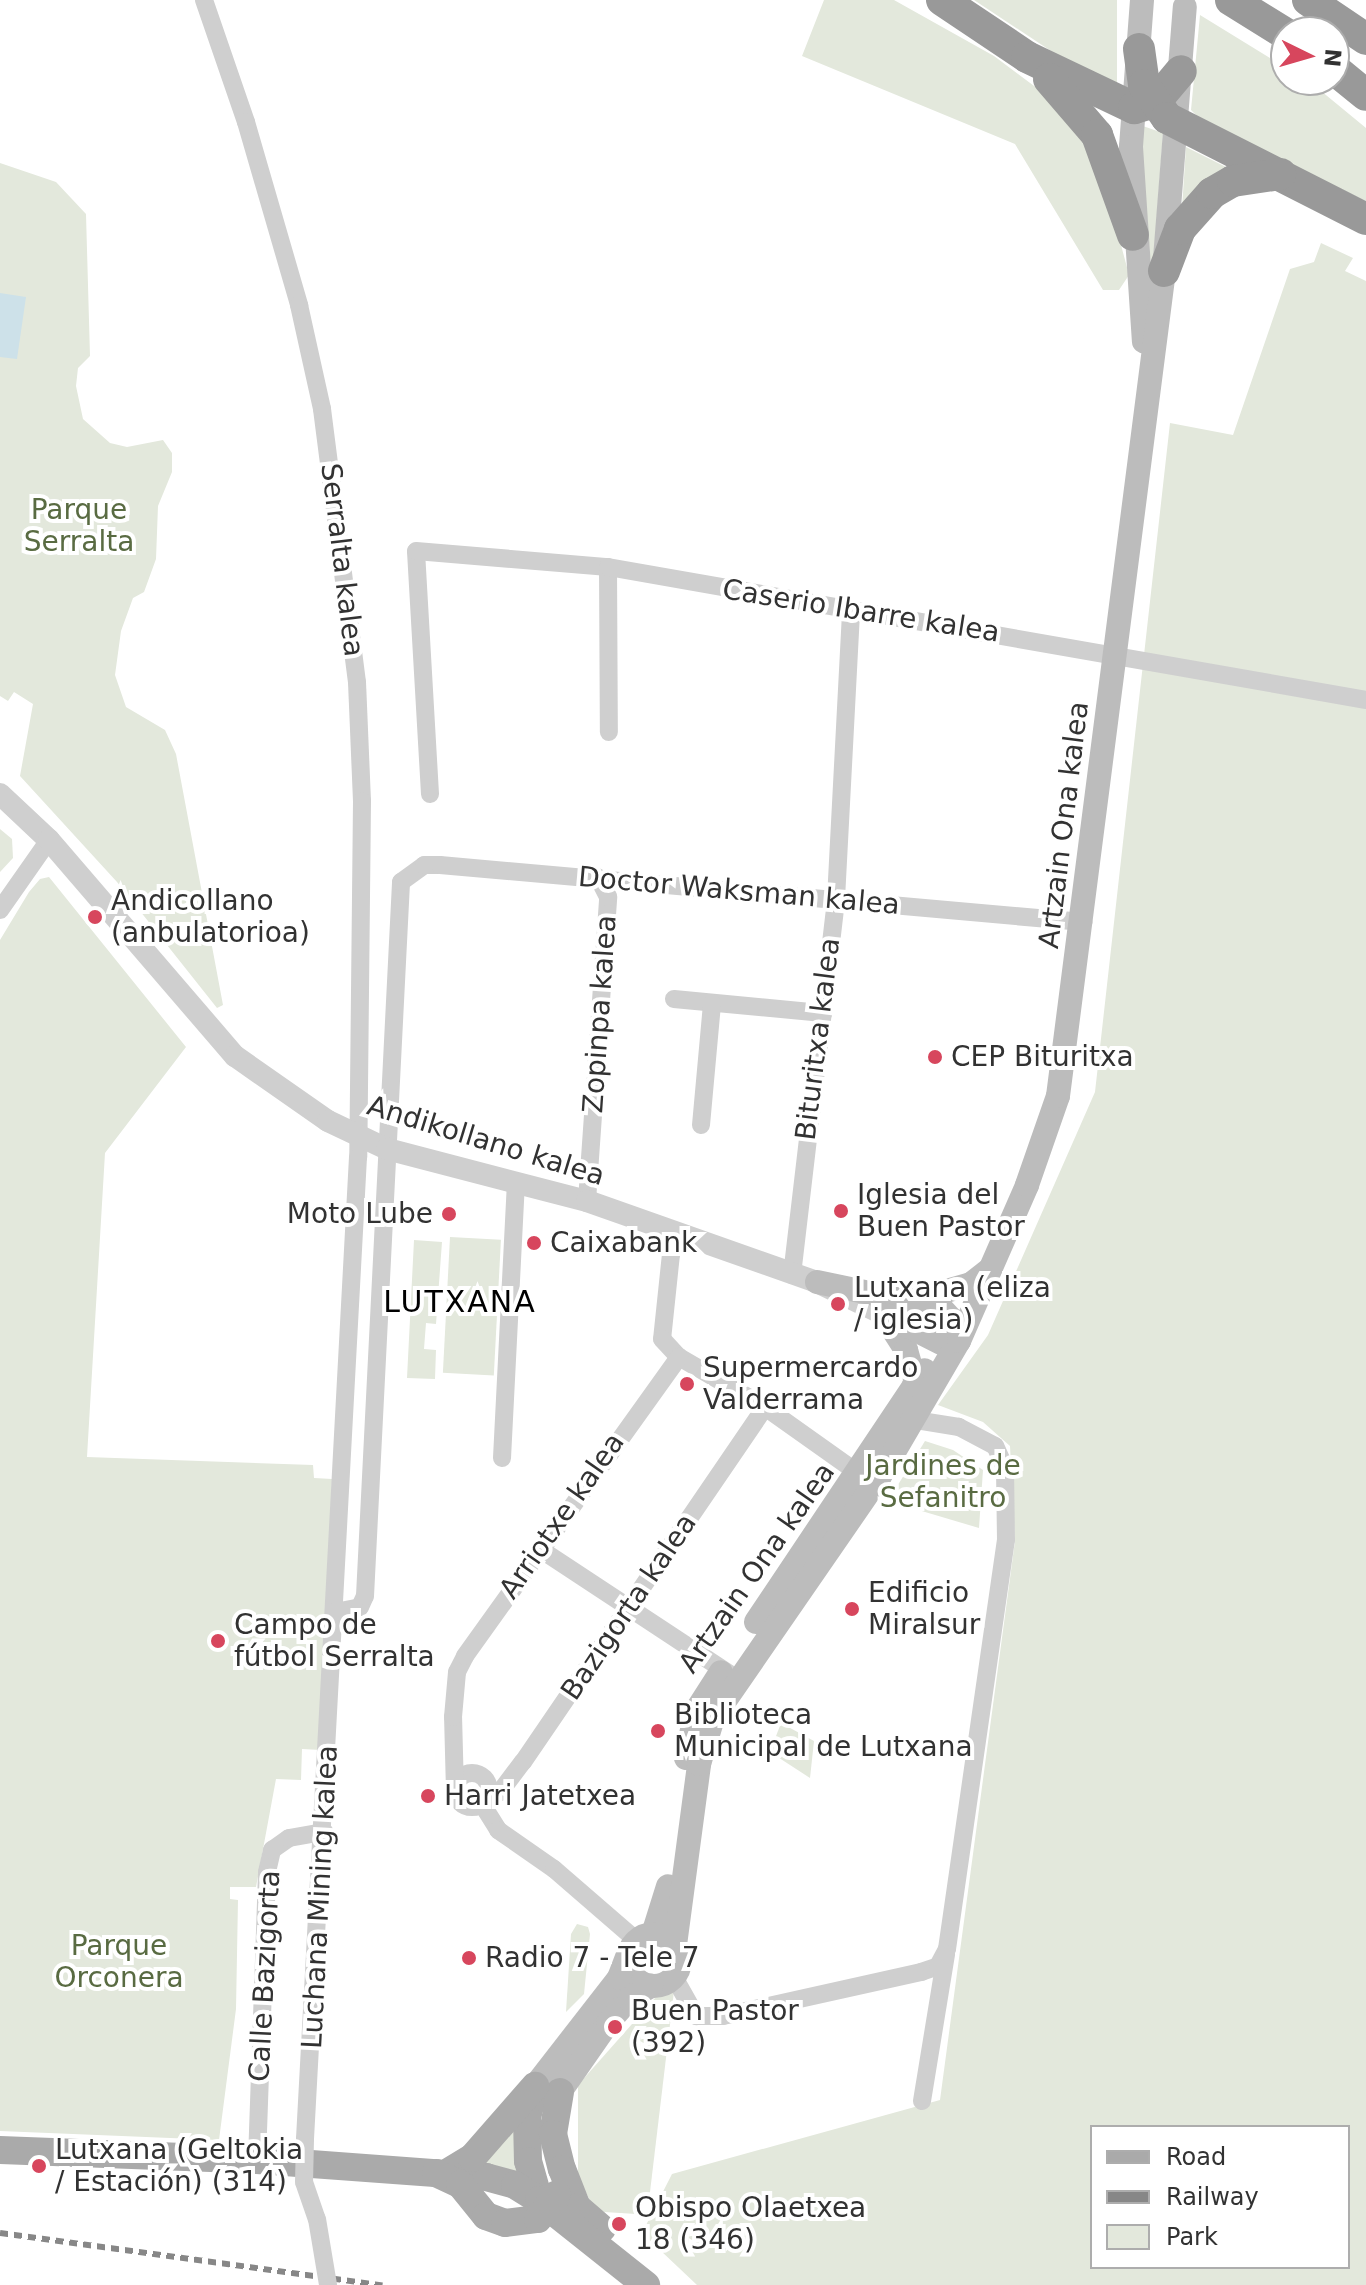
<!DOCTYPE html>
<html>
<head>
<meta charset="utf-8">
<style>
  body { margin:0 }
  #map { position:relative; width:1366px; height:2285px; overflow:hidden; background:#fff; font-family:"DejaVu Sans",sans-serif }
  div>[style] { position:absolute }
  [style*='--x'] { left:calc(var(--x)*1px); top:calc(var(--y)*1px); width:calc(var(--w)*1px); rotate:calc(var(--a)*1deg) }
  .green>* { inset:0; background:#e3e8dc; transform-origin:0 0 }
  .water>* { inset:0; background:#cde1e9 }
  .minor>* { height:18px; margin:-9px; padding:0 9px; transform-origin:9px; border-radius:9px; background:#cfcfcf }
  .minor>.ring { margin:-9px; padding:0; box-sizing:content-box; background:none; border:18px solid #cfcfcf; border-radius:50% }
  .tertiary>* { height:22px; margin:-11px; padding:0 11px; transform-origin:11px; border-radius:11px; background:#cfcfcf }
  .secondary>* { height:24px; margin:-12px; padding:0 12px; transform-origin:12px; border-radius:12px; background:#bcbcbc }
  .secondary>.ring { margin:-12px; padding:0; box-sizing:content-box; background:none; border:24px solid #bcbcbc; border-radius:50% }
  .primary>* { height:28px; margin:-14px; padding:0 14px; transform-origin:14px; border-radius:14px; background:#aaa }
  .motorway>* { height:32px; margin:-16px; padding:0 16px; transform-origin:16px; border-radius:16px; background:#999 }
  .rail>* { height:6px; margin-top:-3px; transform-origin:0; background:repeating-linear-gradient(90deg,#878787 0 8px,transparent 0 14px) }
  .minor-bridge>* { height:18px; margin:-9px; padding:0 9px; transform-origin:9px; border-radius:9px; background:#cfcfcf }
  .dots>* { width:22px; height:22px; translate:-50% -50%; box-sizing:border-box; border:4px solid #fff; border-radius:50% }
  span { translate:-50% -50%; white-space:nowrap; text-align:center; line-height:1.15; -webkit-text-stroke:8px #fff; paint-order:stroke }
  .park-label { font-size:28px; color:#596b42 }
  .street-label { font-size:28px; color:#323232 }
  .poi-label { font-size:28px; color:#323232 }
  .left { translate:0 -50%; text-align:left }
  .right { translate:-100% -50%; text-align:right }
  .neighbourhood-label { font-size:30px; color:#000; letter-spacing:2px }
  .legend { position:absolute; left:1090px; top:2125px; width:260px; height:144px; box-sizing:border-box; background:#fff; border:2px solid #adadad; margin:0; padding:10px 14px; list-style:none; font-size:24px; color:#323232 }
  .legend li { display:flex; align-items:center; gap:16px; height:40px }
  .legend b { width:40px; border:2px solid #adadad }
  .north { position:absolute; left:1270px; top:16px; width:80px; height:80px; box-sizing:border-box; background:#fff; border:2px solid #adadad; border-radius:50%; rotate:95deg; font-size:22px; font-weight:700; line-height:32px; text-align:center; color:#323232 }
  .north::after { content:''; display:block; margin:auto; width:28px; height:36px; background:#d7465d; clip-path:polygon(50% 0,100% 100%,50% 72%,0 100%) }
</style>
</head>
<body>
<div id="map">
  <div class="green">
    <div style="clip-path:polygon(824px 0,894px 0,994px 56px,1061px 106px,1088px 138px,1108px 196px,1129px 275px,1119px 290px,1103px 290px,1015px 144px,802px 56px)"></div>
    <div style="clip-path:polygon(974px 0,1117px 0,1117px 84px,1072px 65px)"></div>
    <div style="clip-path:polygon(1200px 15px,1286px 68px,1286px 80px,1305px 80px,1315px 86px,1366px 128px,1366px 201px,1203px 122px,1191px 110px)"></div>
    <div style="clip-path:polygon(1140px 125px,1163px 133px,1152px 281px)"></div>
    <div style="clip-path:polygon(1186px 147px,1236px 172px,1182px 208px)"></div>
    <div style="clip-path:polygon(0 163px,56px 182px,86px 214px,90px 356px,78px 368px,76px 386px,83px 419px,110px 443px,127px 447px,163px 440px,172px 453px,172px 472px,158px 506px,156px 559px,144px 592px,133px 598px,121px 631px,115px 675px,126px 707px,165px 730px,176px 754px,223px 1005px,217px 1008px,117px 882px,20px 776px,33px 704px,14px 692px,8px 701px,0 696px)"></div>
    <div style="clip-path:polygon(evenodd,1321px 243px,1353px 258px,1345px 271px,1366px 281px,1366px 2285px,697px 2285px,642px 2233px,672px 2174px,940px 2100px,1015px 1541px,1010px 1446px,983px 1422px,938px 1405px,988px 1335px,1095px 1092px,1170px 423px,1233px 435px,1290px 269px,1314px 262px,1321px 243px,1092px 2127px,1348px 2127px,1348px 2267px,1092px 2267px,1092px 2127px)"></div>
    <div style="clip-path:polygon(0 829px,12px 839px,13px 858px,0 872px)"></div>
    <div style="clip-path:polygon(49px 877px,186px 1047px,105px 1153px,87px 1457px,313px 1465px,314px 1478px,332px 1479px,321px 1750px,302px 1749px,301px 1780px,276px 1779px,256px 1887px,230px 1887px,230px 1899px,238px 1900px,236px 2009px,219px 2140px,0 2131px,0 940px,29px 892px,40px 879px)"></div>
    <div style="left:450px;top:1237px;width:51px;height:136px;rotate:3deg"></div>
    <div style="clip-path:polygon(414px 1240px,442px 1242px,436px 1324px,426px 1323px,424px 1349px,436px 1350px,435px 1379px,407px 1378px)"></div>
    <div style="clip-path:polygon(925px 1441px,953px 1450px,983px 1470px,979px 1528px,888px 1501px)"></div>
    <div style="clip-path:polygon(781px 1723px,814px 1741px,810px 1778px,770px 1752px)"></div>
    <div style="clip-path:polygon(577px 1924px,588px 1927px,590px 1934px,584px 1994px,566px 2012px,571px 1934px)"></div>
    <div style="clip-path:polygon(663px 1989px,674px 1991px,650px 2192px,636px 2214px,604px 2212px,592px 2205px,578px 2176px,578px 2085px)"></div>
    <div style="clip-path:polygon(522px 2112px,523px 2173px,483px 2163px)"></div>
  </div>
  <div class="water">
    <div style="clip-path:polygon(0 293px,26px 297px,17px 359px,0 357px)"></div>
  </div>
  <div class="minor">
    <div style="--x:204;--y:0;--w:129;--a:71"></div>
    <div style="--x:246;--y:122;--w:191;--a:73.8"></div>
    <div style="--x:299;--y:305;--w:107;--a:77.5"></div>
    <div style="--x:322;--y:409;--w:275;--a:82.7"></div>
    <div style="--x:357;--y:682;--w:119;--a:87.6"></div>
    <div style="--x:362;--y:801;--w:356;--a:90.6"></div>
    <div style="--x:358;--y:1157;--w:983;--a:93.09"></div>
    <div style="--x:608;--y:567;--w:165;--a:89.7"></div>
    <div style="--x:430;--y:794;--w:243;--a:-93.3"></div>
    <div style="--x:416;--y:551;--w:193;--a:4.8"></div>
    <div style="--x:608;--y:567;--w:770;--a:9.95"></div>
    <div style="--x:0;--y:910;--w:85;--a:-55"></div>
    <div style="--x:674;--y:999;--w:150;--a:5.4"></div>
    <div style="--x:701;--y:1125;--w:122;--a:-84.8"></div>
    <div style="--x:587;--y:1201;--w:305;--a:-86"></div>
    <div style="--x:608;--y:897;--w:22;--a:-117"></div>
    <div style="--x:665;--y:1231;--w:24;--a:75"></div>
    <div style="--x:671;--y:1254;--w:85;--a:96"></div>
    <div style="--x:662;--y:1339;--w:25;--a:47"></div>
    <div style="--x:679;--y:1357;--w:99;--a:30.2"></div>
    <div style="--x:765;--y:1407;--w:123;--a:35.4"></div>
    <div style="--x:792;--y:1275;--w:379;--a:-83.3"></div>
    <div style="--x:836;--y:899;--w:287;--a:-87"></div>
    <div style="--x:502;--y:1458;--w:276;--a:-87.1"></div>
    <div style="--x:540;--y:1549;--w:229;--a:33.4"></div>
    <div style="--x:335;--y:1612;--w:25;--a:-11"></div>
    <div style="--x:360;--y:1607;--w:12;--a:-66"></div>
    <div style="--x:365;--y:1596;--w:715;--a:-87.11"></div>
    <div style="--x:401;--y:882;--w:29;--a:-36"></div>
    <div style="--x:424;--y:865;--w:16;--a:0"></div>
    <div style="--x:440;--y:865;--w:646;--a:5.07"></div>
    <div class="ring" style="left:455px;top:1773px;width:16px;height:16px"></div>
    <div style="--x:455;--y:1791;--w:74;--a:-91.5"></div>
    <div style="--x:453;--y:1717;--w:45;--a:-84.9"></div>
    <div style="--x:457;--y:1672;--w:18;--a:-63"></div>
    <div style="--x:465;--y:1656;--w:368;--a:-54.4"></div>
    <div style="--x:486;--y:1800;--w:16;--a:-30"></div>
    <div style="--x:500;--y:1792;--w:38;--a:-53"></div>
    <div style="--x:523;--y:1762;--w:430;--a:-55.7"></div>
    <div style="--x:482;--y:1804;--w:31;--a:58"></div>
    <div style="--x:498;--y:1830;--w:68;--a:34.9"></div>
    <div style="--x:554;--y:1869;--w:110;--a:40.9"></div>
    <div style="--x:674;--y:1977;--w:45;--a:60.6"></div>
    <div style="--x:696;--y:2016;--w:27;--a:0"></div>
    <div style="--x:723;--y:2016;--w:203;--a:-12.5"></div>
    <div style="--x:921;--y:1972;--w:18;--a:-19"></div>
    <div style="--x:938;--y:1966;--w:19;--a:-62"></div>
    <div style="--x:947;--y:1949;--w:413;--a:-81.8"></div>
    <div style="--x:1006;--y:1540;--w:72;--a:-90.8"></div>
    <div style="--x:1005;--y:1468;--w:24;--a:-114"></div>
    <div style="--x:995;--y:1446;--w:41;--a:-152.2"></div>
    <div style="--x:959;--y:1427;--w:45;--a:-171"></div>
    <div style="--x:922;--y:2101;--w:149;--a:-80.7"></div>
    <div style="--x:257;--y:2160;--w:288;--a:-88"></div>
    <div style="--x:267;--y:1872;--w:23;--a:-77"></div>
    <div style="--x:272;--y:1850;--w:21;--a:-35"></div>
    <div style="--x:289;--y:1838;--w:36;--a:-10"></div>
  </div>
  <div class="tertiary">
    <div style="--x:0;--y:794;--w:67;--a:43.2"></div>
    <div style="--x:49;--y:840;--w:285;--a:49.3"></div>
    <div style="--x:235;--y:1056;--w:113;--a:35"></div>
    <div style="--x:328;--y:1121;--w:65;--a:25.4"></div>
    <div style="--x:387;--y:1149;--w:207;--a:14.6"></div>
    <div style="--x:587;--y:1201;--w:244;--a:19.4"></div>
    <div style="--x:817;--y:1282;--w:73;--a:25.9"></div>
  </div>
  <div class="secondary">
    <div style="--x:1142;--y:0;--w:147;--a:94.3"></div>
    <div style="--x:1131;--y:147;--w:195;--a:86.2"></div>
    <div style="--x:817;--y:1282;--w:127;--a:11.8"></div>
    <div style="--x:941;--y:1308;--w:21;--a:47"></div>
    <div style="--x:955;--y:1323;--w:18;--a:77"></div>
    <div style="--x:918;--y:1299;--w:55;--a:-15.8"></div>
    <div style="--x:971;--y:1284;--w:24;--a:-38"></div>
    <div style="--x:883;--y:1314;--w:43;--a:57.4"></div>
    <div style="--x:906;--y:1350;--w:35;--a:74"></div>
    <div style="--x:886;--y:1315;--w:62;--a:27"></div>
    <div style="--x:756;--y:1622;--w:303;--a:-56.2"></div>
    <div style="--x:686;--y:1758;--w:48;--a:-78"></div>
    <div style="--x:696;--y:1711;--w:46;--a:-57.3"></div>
    <div style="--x:653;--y:1934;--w:50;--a:-72.6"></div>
    <div class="ring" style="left:628px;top:1934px;width:28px;height:28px"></div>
    <div style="--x:675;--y:1945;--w:183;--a:-82.4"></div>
    <div style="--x:699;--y:1764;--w:48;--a:-73.1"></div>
    <div style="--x:713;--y:1718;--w:294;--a:-55.4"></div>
    <div style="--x:880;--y:1476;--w:156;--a:-59.7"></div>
    <div style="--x:959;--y:1341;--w:170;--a:-66.4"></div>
    <div style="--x:1027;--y:1185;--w:94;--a:-70.8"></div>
    <div style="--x:1058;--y:1096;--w:832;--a:-82.68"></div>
    <div style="--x:1164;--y:271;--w:265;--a:-85.5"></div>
    <div style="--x:535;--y:2086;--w:137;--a:-52.1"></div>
    <div style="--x:619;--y:1978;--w:25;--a:-69"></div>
    <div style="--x:560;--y:2092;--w:84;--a:-55.2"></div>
    <div style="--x:608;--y:2023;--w:32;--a:-49"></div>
    <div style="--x:629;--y:1999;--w:26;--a:-31"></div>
  </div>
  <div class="primary">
    <div style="--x:534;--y:2091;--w:28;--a:105"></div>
    <div style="--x:527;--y:2118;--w:43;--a:88.7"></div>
    <div style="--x:528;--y:2161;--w:41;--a:74.2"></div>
    <div style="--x:560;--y:2092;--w:43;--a:99.5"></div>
    <div style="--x:553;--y:2134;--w:36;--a:76"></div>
    <div style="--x:562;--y:2169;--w:41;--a:68.5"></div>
    <div style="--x:577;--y:2207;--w:33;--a:41"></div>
    <div style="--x:0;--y:2150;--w:257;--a:2.2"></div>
    <div style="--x:257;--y:2160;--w:230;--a:4.2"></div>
    <div style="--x:486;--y:2177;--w:30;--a:15"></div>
    <div style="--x:515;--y:2185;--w:28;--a:32"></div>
    <div style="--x:539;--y:2200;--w:137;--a:38.5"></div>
    <div style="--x:450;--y:2171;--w:26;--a:-31"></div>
    <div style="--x:472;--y:2158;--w:96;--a:-48.8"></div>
    <div style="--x:436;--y:2173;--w:26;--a:25"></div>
    <div style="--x:460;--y:2184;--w:41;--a:50.9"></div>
    <div style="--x:486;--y:2216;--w:20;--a:20"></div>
    <div style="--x:505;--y:2223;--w:33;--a:-7"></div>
    <div style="--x:538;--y:2219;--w:31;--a:-53"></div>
  </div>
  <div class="motorway">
    <div style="--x:942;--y:0;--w:102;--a:33.8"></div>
    <div style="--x:1027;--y:57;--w:119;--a:25.5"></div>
    <div style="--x:1134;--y:108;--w:22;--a:-16"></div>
    <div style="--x:1155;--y:102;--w:40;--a:-50"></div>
    <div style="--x:1231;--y:0;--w:65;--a:31.7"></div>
    <div style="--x:1308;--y:0;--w:70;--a:33.9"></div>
    <div style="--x:1139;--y:49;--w:36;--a:82"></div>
    <div style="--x:1144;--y:85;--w:40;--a:55.1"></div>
    <div style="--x:1167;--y:118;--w:223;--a:26.9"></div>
    <div style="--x:1334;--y:69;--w:41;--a:39.1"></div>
    <div style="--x:1049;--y:79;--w:74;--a:49.4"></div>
    <div style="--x:1097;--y:135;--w:106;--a:70.2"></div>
    <div style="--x:1164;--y:271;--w:45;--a:-69.1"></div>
    <div style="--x:1180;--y:229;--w:48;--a:-48.4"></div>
    <div style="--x:1212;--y:193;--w:24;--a:-30"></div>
    <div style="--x:1233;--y:181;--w:48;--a:-8.5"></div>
  </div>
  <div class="rail">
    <div style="--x:0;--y:2233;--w:386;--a:7.8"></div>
  </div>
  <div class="minor-bridge">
    <div style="--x:305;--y:2139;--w:43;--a:91.3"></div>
    <div style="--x:304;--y:2182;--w:39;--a:71"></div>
    <div style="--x:317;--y:2219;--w:67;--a:80.5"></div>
  </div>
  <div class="dots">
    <div style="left:95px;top:917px;background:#d7465d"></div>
    <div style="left:935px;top:1057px;background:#d7465d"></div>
    <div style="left:841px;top:1211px;background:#d7465d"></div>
    <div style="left:449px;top:1214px;background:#d7465d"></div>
    <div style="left:534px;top:1243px;background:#d7465d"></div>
    <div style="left:838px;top:1304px;background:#d7465d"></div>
    <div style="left:687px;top:1384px;background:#d7465d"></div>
    <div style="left:852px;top:1609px;background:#d7465d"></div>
    <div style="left:218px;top:1641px;background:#d7465d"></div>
    <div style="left:658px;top:1731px;background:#d7465d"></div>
    <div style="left:428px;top:1796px;background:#d7465d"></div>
    <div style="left:469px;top:1958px;background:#d7465d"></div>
    <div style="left:615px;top:2027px;background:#d7465d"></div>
    <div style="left:39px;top:2166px;background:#d7465d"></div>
    <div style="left:619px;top:2224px;background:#d7465d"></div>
  </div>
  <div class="park-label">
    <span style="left:79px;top:526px">Parque<br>Serralta</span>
    <span style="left:943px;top:1482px">Jardines de<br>Sefanitro</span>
    <span style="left:119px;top:1962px">Parque<br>Orconera</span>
  </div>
  <div class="street-label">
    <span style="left:342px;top:560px;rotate:83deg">Serralta kalea</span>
    <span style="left:861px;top:611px;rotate:9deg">Caserio Ibarre kalea</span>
    <span style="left:1064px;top:825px;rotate:-83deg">Artzain Ona kalea</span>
    <span style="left:739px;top:891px;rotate:5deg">Doctor Waksman kalea</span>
    <span style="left:600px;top:1014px;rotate:-86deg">Zopinpa kalea</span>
    <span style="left:818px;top:1039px;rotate:-83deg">Bituritxa kalea</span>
    <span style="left:486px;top:1141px;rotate:17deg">Andikollano kalea</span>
    <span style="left:562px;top:1516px;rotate:-55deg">Arriotxe kalea</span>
    <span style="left:757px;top:1568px;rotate:-55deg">Artzain Ona kalea</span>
    <span style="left:629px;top:1607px;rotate:-56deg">Bazigorta kalea</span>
    <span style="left:320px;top:1897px;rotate:-87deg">Luchana Mining kalea</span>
    <span style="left:265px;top:1976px;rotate:-87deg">Calle Bazigorta</span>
  </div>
  <div class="poi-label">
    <span class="left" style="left:111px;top:917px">Andicollano<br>(anbulatorioa)</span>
    <span class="left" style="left:951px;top:1057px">CEP Bituritxa</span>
    <span class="left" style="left:857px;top:1211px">Iglesia del<br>Buen Pastor</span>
    <span class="right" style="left:433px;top:1214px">Moto Lube</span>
    <span class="left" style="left:550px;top:1243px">Caixabank</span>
    <span class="left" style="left:854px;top:1304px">Lutxana (eliza<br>/ iglesia)</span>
    <span class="left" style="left:703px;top:1384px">Supermercardo<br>Valderrama</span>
    <span class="left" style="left:868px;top:1609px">Edificio<br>Miralsur</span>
    <span class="left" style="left:234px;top:1641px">Campo de<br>fútbol Serralta</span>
    <span class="left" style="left:674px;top:1731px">Biblioteca<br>Municipal de Lutxana</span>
    <span class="left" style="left:444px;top:1796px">Harri Jatetxea</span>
    <span class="left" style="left:485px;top:1958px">Radio 7 - Tele 7</span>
    <span class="left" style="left:631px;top:2027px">Buen Pastor<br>(392)</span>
    <span class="left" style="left:55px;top:2166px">Lutxana (Geltokia<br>/ Estación) (314)</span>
    <span class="left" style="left:635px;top:2224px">Obispo Olaetxea<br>18 (346)</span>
  </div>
  <div class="neighbourhood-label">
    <span style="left:460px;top:1302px">LUTXANA</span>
  </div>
  <ul class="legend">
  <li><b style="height:10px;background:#aaa"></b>Road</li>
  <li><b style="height:10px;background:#878787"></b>Railway</li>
  <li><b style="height:22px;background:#e3e8dc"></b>Park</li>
  </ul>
  <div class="north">N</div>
</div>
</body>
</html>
